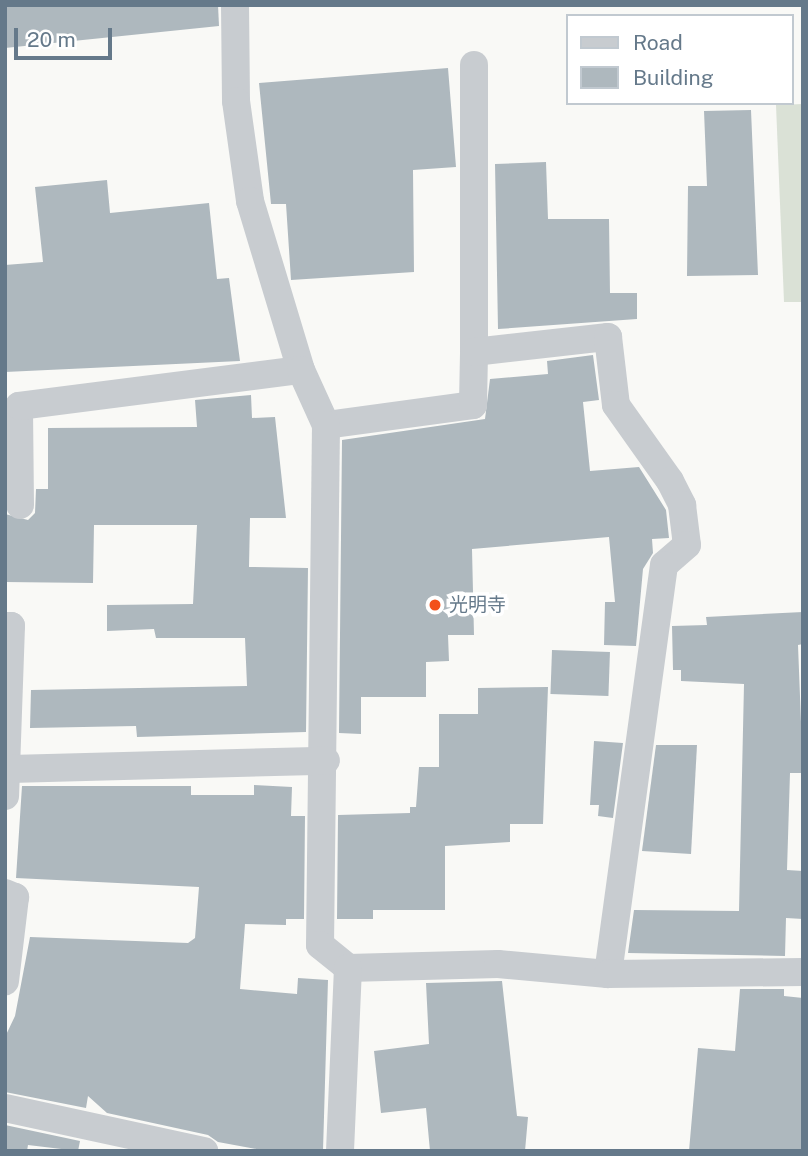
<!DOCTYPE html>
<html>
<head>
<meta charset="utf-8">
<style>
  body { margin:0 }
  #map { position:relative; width:808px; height:1156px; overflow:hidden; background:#f9f9f6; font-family:"Public Sans","Noto Sans JP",sans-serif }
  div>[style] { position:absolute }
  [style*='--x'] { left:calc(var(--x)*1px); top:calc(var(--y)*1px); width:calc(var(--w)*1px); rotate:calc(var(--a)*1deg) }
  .green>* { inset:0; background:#dae1d6 }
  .building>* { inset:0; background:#aeb8be; transform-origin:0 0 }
  .street>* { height:28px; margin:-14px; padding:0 14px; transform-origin:14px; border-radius:14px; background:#c8ccd0 }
  .dots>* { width:19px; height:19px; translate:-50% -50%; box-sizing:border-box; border:4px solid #fff; border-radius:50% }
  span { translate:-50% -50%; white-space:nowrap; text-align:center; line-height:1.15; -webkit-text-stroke:7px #fff; paint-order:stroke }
  .poi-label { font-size:19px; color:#65798a }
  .left { translate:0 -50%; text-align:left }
  .frame { position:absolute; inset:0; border:7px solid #65798a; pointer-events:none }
  .legend { position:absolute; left:566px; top:14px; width:228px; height:91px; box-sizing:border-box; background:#fff; border:2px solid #c1c9d0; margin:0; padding:9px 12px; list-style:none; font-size:21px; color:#65798a }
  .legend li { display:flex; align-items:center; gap:14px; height:35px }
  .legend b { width:35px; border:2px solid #c1c9d0 }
  .scale { position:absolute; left:14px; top:28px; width:98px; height:32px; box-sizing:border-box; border:4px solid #65798a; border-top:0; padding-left:9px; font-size:21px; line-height:24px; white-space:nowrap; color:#65798a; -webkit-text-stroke:5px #fff; paint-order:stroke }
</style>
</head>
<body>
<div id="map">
  <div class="green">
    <div style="clip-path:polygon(803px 104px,803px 302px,784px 302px,776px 105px)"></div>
  </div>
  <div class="building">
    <div style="clip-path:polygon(5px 5px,218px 5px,219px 26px,5px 48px)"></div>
    <div style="clip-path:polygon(448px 68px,456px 167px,413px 170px,414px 272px,291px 280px,286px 204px,271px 204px,259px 83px)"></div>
    <div style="clip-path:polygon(751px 110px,758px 275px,687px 276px,688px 186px,707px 186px,704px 111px)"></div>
    <div style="clip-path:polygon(546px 162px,548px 219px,609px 219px,610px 293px,637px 293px,637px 319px,498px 329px,495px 164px)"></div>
    <div style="clip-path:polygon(107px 180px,110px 213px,209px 203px,217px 279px,229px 278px,240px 361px,5px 372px,5px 265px,43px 262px,35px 187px)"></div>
    <div style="clip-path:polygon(593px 355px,599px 400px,583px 402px,590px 471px,639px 467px,666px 510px,669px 538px,652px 539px,653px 553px,643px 569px,636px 646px,604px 645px,605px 602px,615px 602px,609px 537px,472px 549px,474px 635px,448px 635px,449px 661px,426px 662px,426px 697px,361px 697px,361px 734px,339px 733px,342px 440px,485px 419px,490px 379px,548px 374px,547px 361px)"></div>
    <div style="clip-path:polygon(251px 395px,252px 418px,275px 417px,286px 518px,250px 518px,249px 567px,308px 568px,306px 732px,137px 737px,136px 726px,30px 728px,31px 690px,247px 686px,245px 638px,156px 638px,154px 629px,107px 631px,107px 605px,193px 604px,197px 525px,94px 525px,93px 583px,5px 582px,5px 514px,28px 520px,35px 513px,36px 489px,48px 489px,48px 428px,197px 427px,195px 400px)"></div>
    <div style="clip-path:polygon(803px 612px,803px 644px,798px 645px,803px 773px,790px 773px,787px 870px,803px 871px,803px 919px,786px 918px,785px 956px,628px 953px,634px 910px,739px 911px,744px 684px,681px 681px,681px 670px,673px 670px,672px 626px,707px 625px,706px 617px)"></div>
    <div style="left:552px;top:650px;width:58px;height:44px;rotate:2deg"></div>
    <div style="clip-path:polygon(548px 687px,543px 824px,510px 824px,510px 842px,445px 846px,445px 910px,373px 910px,373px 919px,337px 919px,338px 815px,410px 813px,410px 807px,416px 807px,419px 767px,439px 767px,439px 714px,478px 714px,478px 688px)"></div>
    <div style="clip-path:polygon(594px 741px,623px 743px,613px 818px,598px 816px,599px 805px,590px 805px)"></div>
    <div style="clip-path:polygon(656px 745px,697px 745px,691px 854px,642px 851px)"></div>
    <div style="clip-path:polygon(254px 785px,292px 787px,291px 816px,305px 816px,304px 919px,286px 919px,286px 925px,245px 924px,240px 989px,297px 994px,298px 978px,328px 980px,323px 1151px,267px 1151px,218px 1142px,208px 1135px,107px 1113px,88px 1096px,86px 1108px,5px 1092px,5px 1037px,15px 1016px,30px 937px,188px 943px,195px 938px,199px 887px,16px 878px,22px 786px,191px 786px,191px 795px,254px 795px)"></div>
    <div style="clip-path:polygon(502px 981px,517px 1116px,528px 1117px,525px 1151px,430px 1151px,426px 1108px,381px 1113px,374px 1051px,429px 1044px,426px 983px)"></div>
    <div style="clip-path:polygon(740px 989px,784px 989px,784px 996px,803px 998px,803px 1151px,689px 1151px,698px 1048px,735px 1051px)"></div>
    <div style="clip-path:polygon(5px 1125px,80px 1141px,78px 1151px,28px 1145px,27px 1151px,5px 1151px)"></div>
  </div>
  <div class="street">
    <div style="--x:235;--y:5;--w:96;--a:89.4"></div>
    <div style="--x:236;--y:101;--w:101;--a:82"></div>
    <div style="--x:250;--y:201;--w:177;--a:73.2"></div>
    <div style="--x:474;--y:65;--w:287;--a:90"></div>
    <div style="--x:326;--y:425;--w:148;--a:-7.7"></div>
    <div style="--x:473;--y:405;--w:53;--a:-88.9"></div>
    <div style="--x:474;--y:352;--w:135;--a:-6.4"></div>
    <div style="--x:608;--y:337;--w:68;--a:83.3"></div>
    <div style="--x:616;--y:405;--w:93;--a:54.6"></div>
    <div style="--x:670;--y:481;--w:27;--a:63"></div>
    <div style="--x:682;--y:505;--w:40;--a:82.9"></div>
    <div style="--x:687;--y:545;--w:30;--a:139"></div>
    <div style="--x:664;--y:565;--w:413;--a:97.8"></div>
    <div style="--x:20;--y:505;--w:99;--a:-90.6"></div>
    <div style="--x:19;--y:406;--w:284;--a:-7.3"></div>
    <div style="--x:301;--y:370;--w:60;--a:65.6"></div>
    <div style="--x:326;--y:425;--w:520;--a:90.66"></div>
    <div style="--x:320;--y:945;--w:36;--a:39"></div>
    <div style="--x:348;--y:968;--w:150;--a:-1.5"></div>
    <div style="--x:498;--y:964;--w:110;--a:5.2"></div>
    <div style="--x:608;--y:974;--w:195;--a:-0.6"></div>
    <div style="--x:5;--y:626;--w:6;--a:0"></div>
    <div style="--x:11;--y:626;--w:170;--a:92"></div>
    <div style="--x:10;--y:769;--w:316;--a:-1.5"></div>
    <div style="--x:5;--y:893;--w:11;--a:22"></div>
    <div style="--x:15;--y:897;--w:85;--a:96.8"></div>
    <div style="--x:5;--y:1108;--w:204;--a:12.2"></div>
    <div style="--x:340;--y:1151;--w:183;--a:-87.5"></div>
  </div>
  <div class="dots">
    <div style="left:435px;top:605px;background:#f3511b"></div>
  </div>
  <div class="poi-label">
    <span class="left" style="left:449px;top:605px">光明寺</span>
  </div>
  <div class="frame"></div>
  <ul class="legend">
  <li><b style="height:9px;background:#c8ccd0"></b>Road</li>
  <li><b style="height:19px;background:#aeb8be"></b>Building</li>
  </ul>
  <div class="scale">20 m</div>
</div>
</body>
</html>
